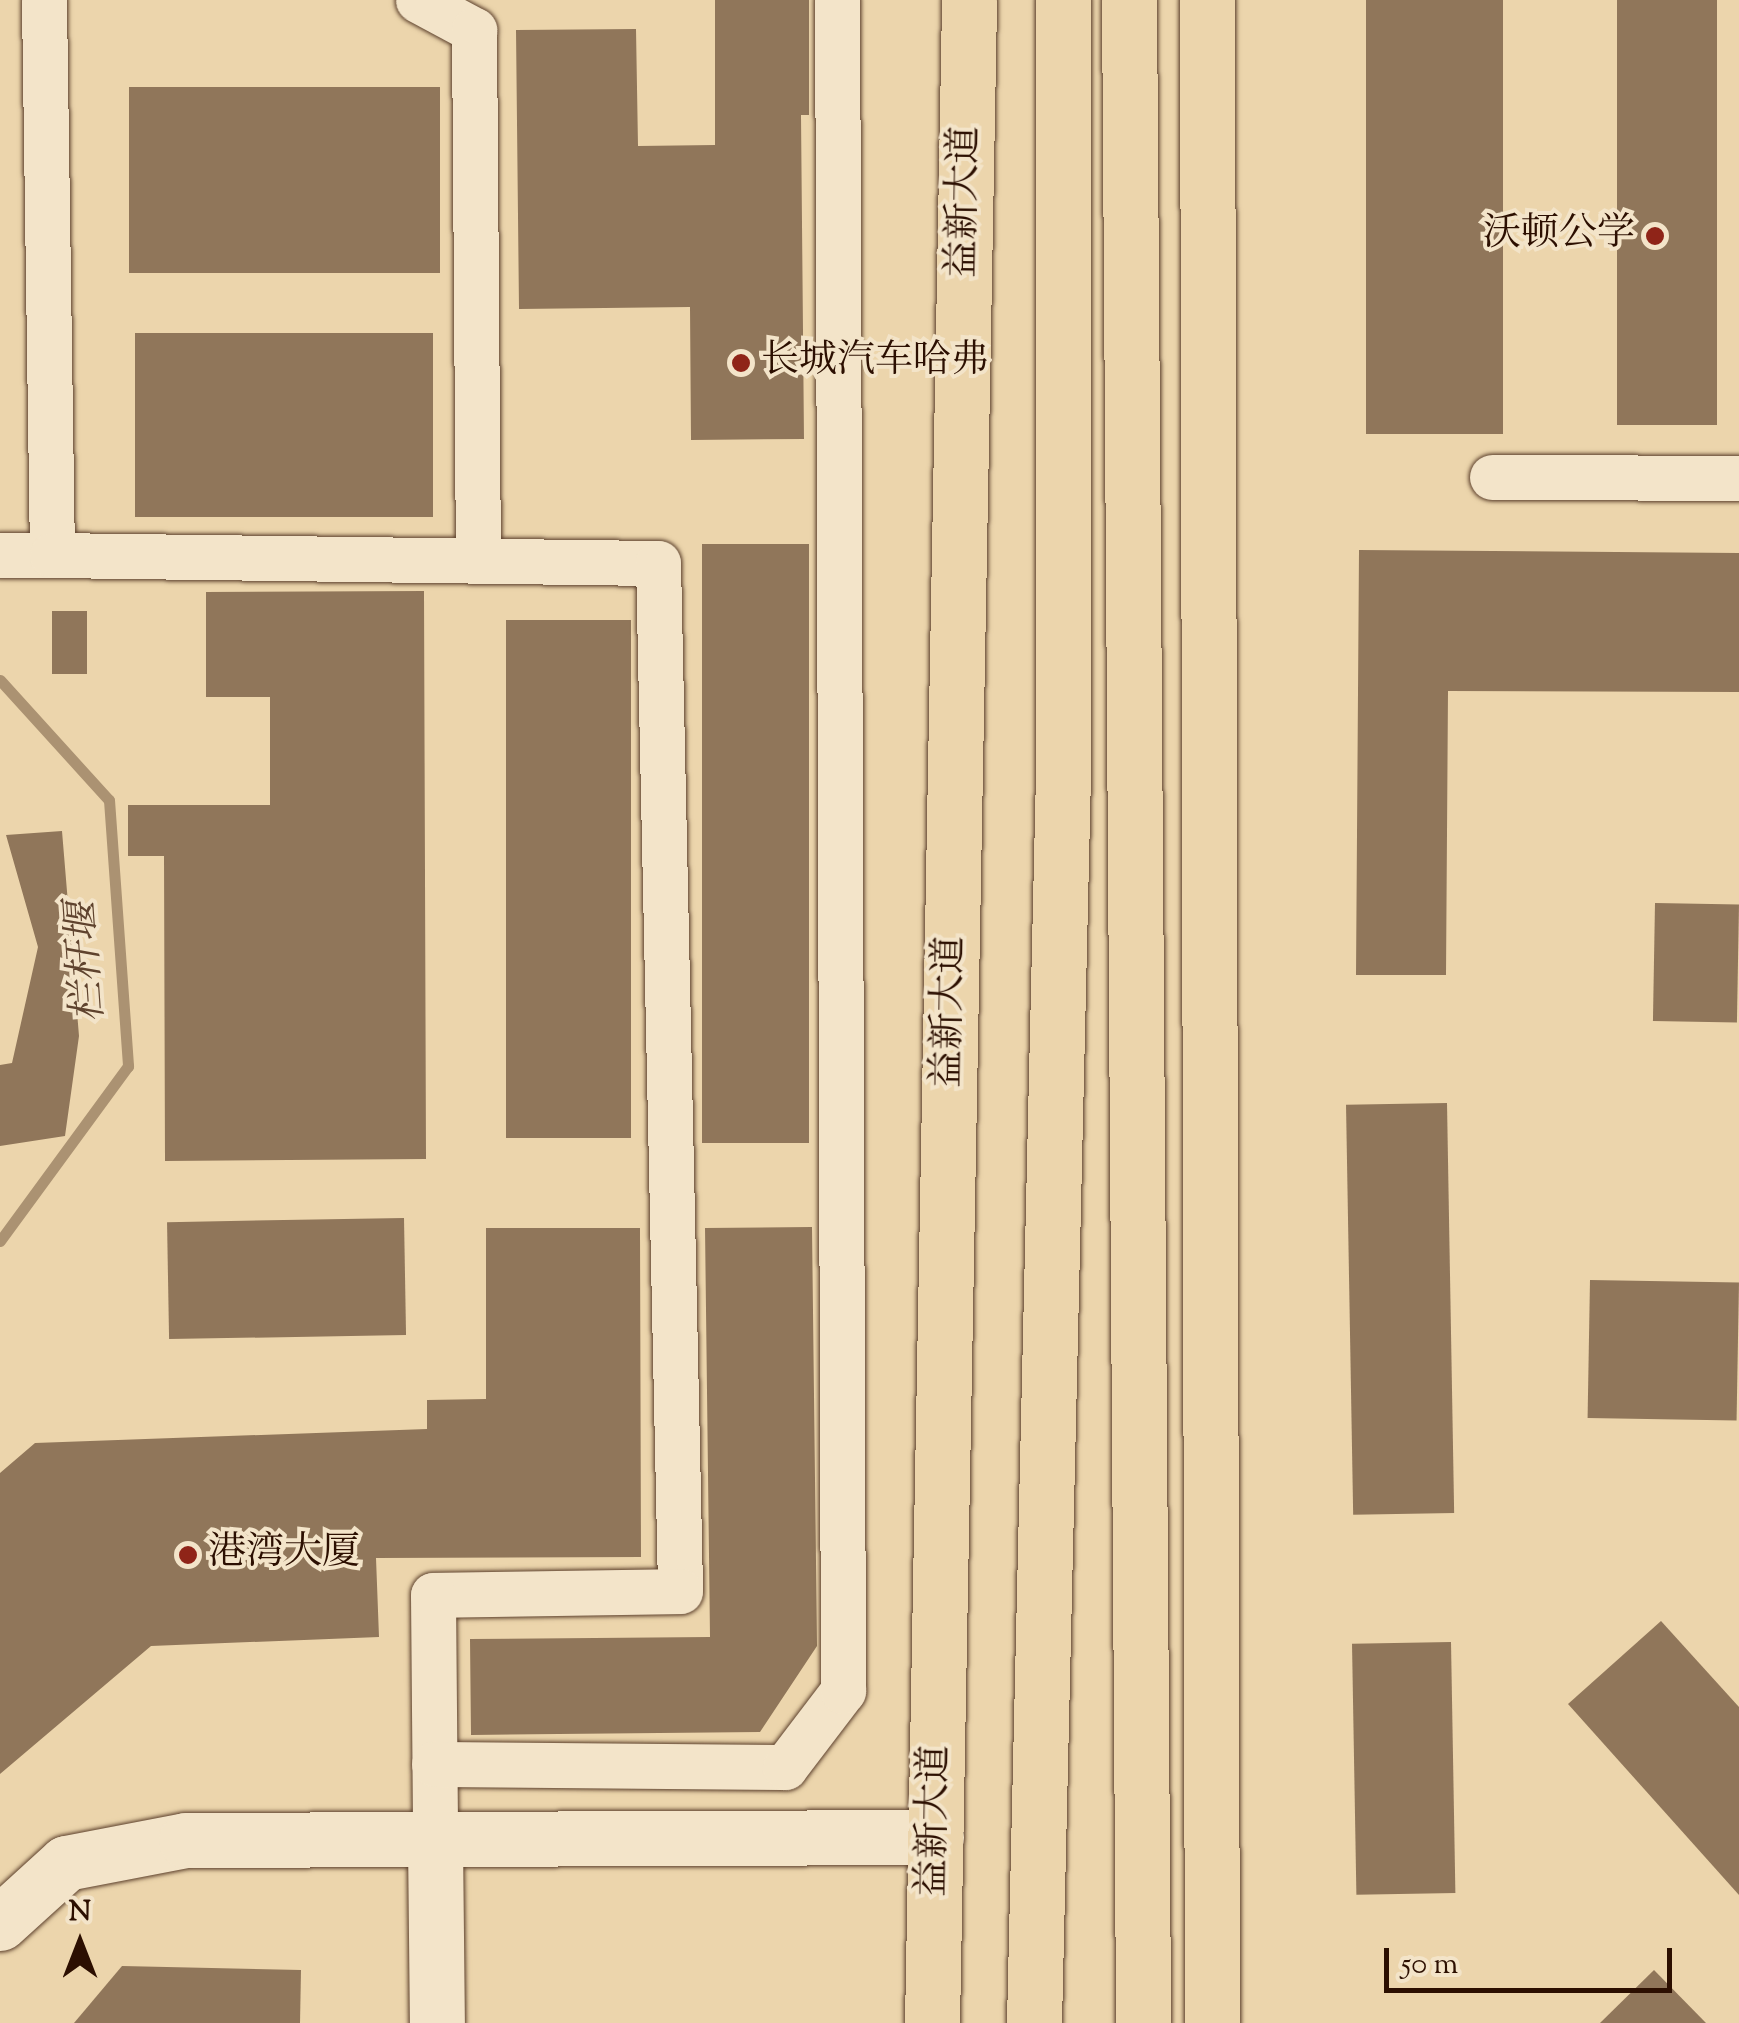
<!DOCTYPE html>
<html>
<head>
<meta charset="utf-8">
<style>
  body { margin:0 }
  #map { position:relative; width:1739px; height:2023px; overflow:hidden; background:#ecd5ac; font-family:"Sorts Mill Goudy","Noto Serif SC",serif }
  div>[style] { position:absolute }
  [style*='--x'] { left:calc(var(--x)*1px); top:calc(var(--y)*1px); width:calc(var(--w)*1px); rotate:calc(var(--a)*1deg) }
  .stream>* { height:11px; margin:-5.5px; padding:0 5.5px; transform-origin:5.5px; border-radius:5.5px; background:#ab9272 }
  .building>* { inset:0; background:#90765a; transform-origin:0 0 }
  .roads { filter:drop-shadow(0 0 2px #5c402c) drop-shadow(0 0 2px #5c402c) }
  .minor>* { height:45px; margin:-22.5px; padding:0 22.5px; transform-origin:22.5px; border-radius:22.5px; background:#f3e4c9 }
  .tertiary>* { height:55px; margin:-27.5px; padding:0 27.5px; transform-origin:27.5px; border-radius:27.5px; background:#f3e4c9 }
  .primary>* { height:55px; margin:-27.5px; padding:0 27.5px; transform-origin:27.5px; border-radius:27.5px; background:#ecd5ac }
  .motorway>* { height:55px; margin:-27.5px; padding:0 27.5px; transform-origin:27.5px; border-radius:27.5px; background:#ecd5ac }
  .dots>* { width:28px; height:28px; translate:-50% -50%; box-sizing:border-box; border:5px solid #f3e4c9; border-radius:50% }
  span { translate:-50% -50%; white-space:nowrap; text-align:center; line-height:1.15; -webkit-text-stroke:8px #f3e4c9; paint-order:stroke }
  .street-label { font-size:38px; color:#2c0f01 }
  .poi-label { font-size:38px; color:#2c0f01 }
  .right { translate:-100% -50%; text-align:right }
  .left { translate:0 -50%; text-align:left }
  .water-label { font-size:40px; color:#5f432e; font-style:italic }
  .north { position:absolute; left:30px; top:1893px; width:100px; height:100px; -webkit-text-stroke:8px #f3e4c9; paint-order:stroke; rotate:0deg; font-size:28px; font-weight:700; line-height:40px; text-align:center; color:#2c0f01 }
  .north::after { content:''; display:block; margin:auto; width:35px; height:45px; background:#2c0f01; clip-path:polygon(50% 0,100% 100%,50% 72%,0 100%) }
  .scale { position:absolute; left:1384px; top:1948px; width:288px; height:45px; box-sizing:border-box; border:5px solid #2c0f01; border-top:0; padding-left:12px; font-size:30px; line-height:35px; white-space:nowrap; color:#2c0f01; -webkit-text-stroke:8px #f3e4c9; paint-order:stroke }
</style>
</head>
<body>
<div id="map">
  <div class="stream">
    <div style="--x:0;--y:680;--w:162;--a:47.8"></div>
    <div style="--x:109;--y:800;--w:267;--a:85.9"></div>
    <div style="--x:128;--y:1066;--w:217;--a:126.2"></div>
  </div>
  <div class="building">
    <div style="clip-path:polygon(715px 0,809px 0,809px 115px,801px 115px,804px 439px,691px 440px,690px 307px,519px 309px,516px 30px,636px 29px,638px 146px,715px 145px)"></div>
    <div style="left:1366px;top:0;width:137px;height:434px"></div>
    <div style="left:1617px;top:0;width:100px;height:425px"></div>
    <div style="left:440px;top:87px;width:186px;height:311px;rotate:90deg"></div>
    <div style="left:433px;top:333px;width:184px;height:298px;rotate:90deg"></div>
    <div style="left:809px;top:544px;width:599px;height:107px;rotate:90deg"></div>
    <div style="clip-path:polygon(1359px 550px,1739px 553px,1739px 692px,1448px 691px,1446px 975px,1356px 975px)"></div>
    <div style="clip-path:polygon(424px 591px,426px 1159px,165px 1161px,164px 856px,128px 856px,128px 805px,270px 805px,270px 697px,206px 697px,206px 592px)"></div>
    <div style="left:52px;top:611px;width:35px;height:63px"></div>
    <div style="left:506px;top:620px;width:125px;height:518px"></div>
    <div style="clip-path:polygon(62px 831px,79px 1036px,65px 1136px,0 1146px,0 1065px,12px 1063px,38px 947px,6px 835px)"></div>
    <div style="left:1655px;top:903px;width:84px;height:118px;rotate:1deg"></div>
    <div style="left:1447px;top:1103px;width:410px;height:101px;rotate:89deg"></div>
    <div style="left:404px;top:1218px;width:117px;height:237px;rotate:89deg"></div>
    <div style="clip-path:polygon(812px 1227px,817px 1646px,760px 1732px,471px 1735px,470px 1639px,710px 1637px,705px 1228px)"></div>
    <div style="clip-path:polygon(486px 1228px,640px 1228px,641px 1557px,376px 1558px,379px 1637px,151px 1646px,0 1774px,0 1473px,35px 1443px,427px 1429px,427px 1400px,486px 1399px)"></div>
    <div style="left:1590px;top:1280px;width:149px;height:138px;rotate:1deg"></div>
    <div style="clip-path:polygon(1661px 1621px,1739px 1707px,1739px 1895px,1568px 1704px)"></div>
    <div style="left:1451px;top:1642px;width:251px;height:99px;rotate:89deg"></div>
    <div style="clip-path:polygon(122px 1966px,301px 1970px,300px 2023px,74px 2023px)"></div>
    <div style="clip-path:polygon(1654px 1970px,1706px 2023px,1600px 2023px)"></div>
  </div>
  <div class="roads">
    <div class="minor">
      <div style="--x:418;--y:0;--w:64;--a:28.2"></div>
      <div style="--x:474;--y:30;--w:530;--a:89.57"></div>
      <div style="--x:1492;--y:477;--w:247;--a:0.2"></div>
      <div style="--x:0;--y:555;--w:52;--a:0"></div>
      <div style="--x:52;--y:555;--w:555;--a:-90.83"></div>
      <div style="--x:52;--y:555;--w:606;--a:0.76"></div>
      <div style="--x:658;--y:563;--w:1028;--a:88.77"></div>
      <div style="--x:680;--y:1591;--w:247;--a:179.1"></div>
      <div style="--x:433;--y:1595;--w:246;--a:89.5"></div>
      <div style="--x:434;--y:1764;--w:351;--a:0.5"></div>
      <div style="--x:785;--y:1767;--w:96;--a:-52.7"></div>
      <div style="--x:843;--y:1691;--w:1691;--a:-90.2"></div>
    </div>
    <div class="tertiary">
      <div style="--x:435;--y:1841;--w:182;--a:89.4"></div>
      <div style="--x:0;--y:1923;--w:89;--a:-42.3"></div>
      <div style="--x:66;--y:1863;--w:122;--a:-10.9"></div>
      <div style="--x:186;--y:1840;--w:750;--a:-0.23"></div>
    </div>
    <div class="primary">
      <div style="--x:932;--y:2023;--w:2023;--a:-88.95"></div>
      <div style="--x:1034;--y:2023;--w:1253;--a:-88.67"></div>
      <div style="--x:1063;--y:770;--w:770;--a:-90"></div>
    </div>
    <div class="motorway">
      <div style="--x:1129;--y:0;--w:2023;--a:89.6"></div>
      <div style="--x:1207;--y:0;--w:2023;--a:89.86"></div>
    </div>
  </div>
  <div class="dots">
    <div style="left:1655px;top:236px;background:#8f2418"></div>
    <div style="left:741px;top:363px;background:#8f2418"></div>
    <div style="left:188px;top:1555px;background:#8f2418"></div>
  </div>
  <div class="street-label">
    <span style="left:966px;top:202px;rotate:-89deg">益新大道</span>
    <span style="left:951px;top:1012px;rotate:-89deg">益新大道</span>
    <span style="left:936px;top:1821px;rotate:-89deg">益新大道</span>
  </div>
  <div class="poi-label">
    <span class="right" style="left:1635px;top:236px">沃顿公学</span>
    <span class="left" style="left:761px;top:363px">长城汽车哈弗</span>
    <span class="left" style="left:208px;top:1555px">港湾大厦</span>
  </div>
  <div class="water-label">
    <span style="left:88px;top:962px;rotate:-94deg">栏杆堰</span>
  </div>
  <div class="north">N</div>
  <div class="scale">50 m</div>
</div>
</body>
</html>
